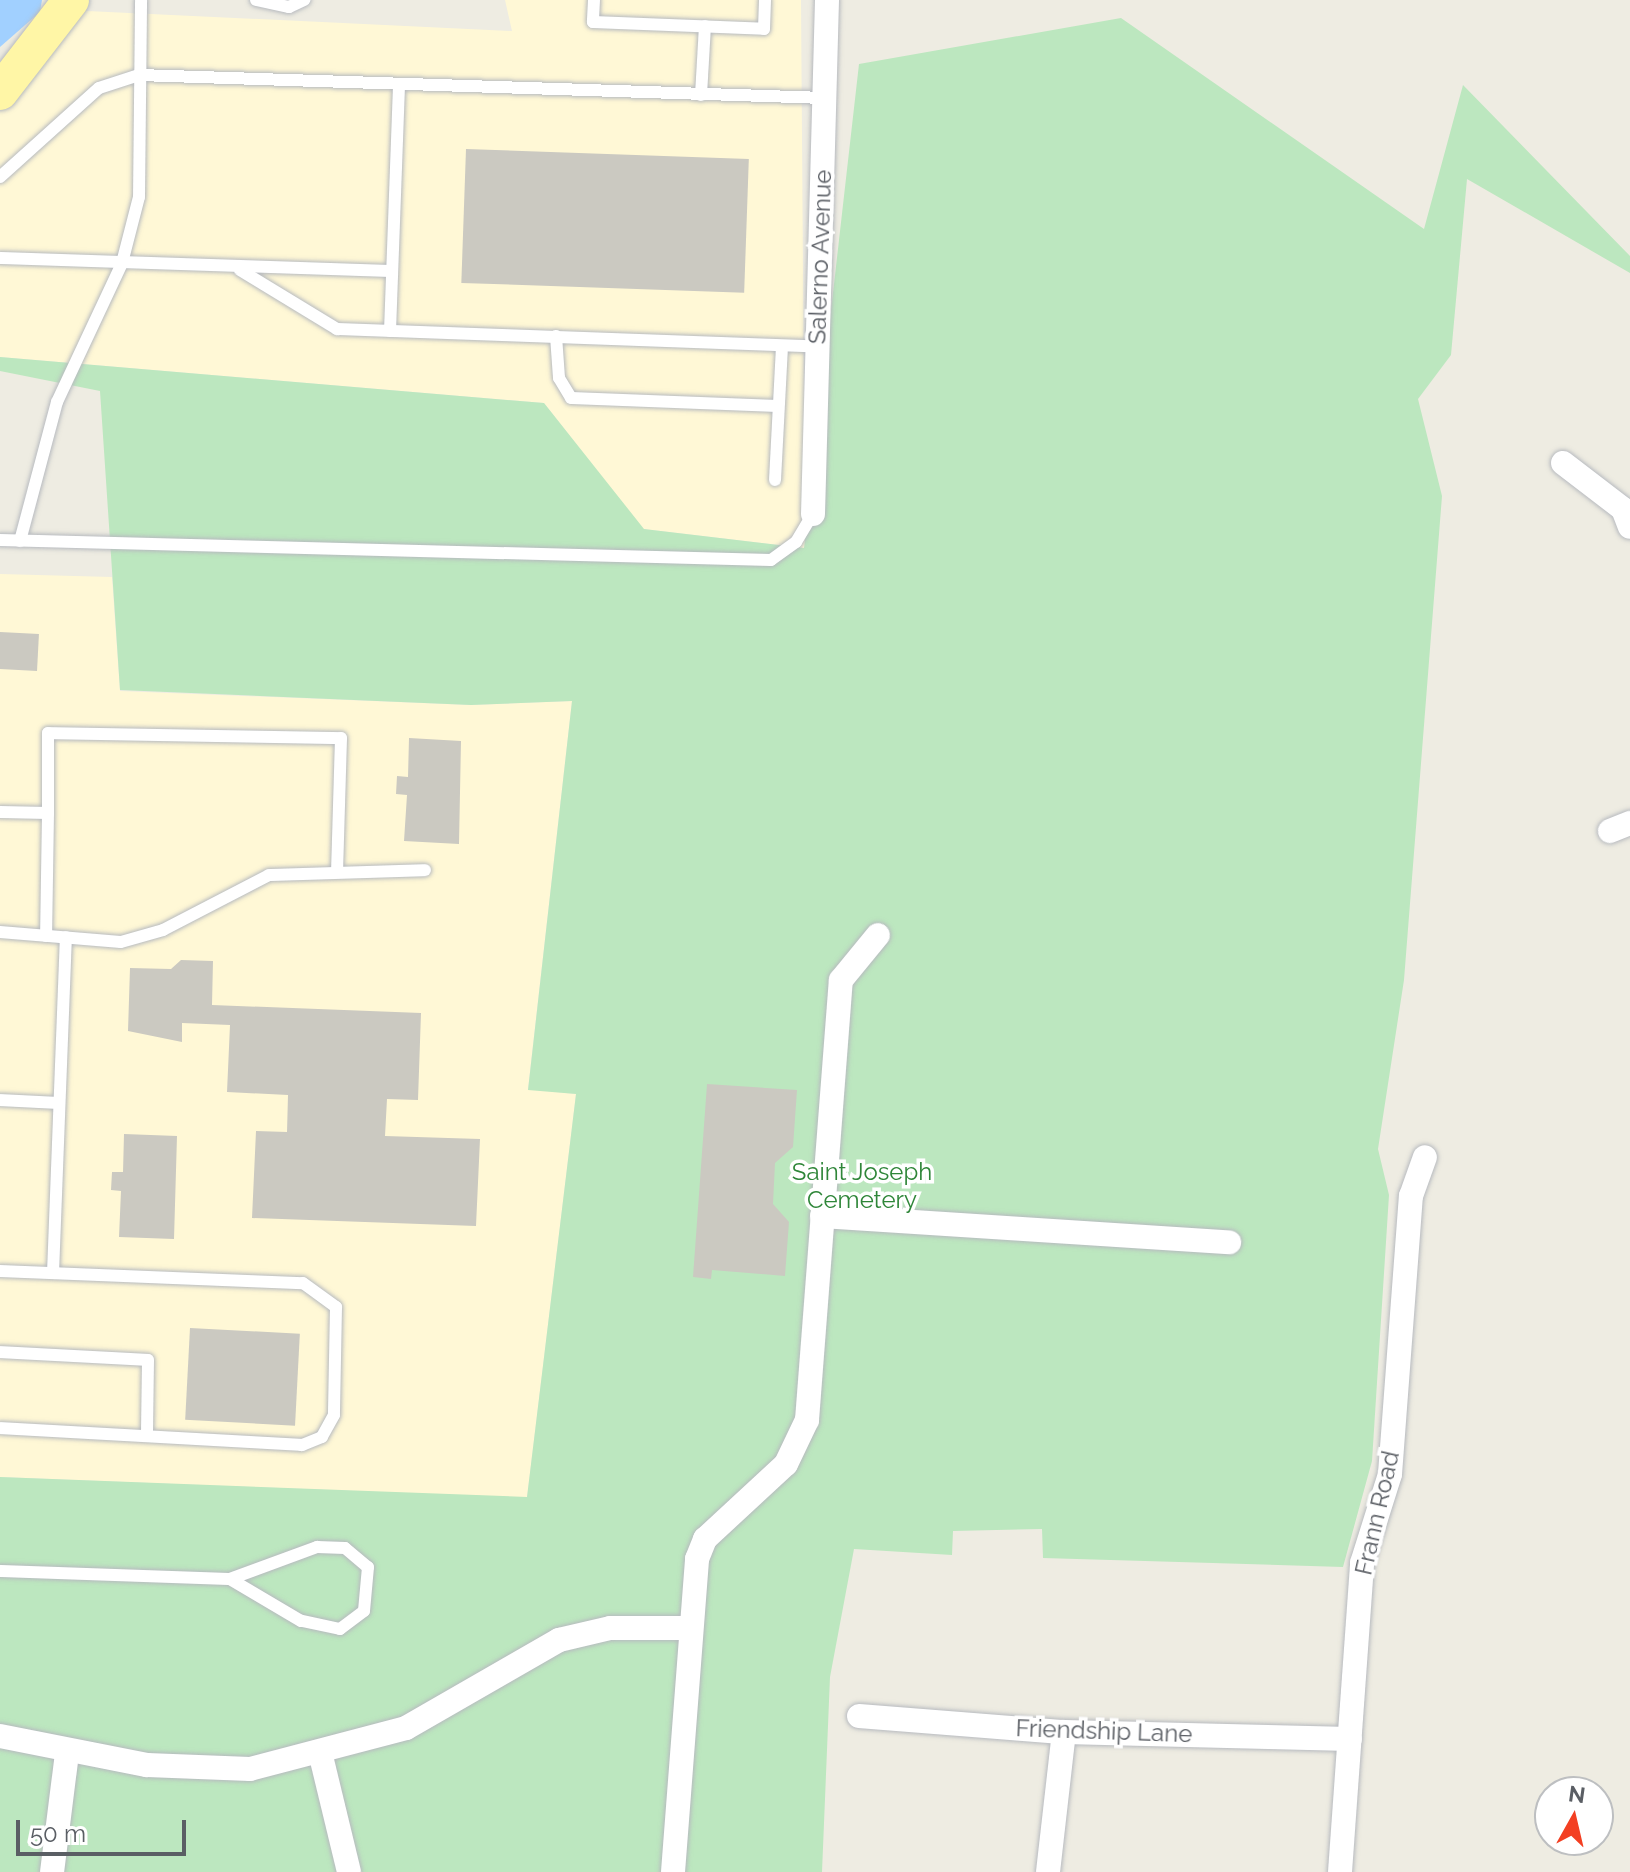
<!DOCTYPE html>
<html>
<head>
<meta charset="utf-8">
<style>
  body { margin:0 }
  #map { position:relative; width:1630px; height:1872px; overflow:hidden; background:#eeece2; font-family:Raleway,sans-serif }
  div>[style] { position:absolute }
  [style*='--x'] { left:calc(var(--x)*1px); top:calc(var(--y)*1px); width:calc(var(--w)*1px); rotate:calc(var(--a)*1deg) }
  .commercial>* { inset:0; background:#fff8d6 }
  .green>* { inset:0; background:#bce7bf }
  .water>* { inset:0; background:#a1d0ff }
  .building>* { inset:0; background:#cbc9c1; transform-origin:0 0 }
  .roads { filter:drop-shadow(0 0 2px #b7babf) drop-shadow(0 0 2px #b7babf) }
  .lane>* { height:12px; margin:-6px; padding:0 6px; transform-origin:6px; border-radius:6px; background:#fff }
  .street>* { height:24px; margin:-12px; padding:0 12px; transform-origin:12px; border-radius:12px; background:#fff }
  .primary>* { height:36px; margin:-18px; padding:0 18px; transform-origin:18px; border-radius:18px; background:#fff6a6 }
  span { translate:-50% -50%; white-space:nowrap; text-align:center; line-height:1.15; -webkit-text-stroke:7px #fff; paint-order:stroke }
  .street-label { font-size:24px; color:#5a5e64 }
  .park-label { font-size:24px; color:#2f8639 }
  .north { position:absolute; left:1534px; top:1776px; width:80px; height:80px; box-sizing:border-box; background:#fff; border:2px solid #bdbfc1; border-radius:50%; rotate:8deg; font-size:22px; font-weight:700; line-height:32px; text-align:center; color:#5a5e64 }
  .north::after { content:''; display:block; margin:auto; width:28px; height:36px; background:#f33f22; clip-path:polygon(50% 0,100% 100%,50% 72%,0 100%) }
  .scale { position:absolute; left:16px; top:1820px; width:170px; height:36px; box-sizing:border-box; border:4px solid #5a5e64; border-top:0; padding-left:10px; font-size:24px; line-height:28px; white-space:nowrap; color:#5a5e64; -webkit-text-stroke:6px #fff; paint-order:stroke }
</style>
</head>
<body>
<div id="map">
  <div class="commercial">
    <div style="clip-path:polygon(505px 0,801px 0,805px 548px,643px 529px,544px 403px,0 357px,0 93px,67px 16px,87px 11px,512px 31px)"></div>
    <div style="clip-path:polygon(0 574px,112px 577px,120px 691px,471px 705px,572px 701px,528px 1089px,576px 1094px,527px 1498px,0 1477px)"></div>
  </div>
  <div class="green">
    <div style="clip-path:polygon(1121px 18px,1424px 229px,1463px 85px,1630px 256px,1630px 273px,1467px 179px,1451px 355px,1418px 399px,1442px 496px,1404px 980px,1378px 1149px,1389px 1195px,1372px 1461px,1343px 1567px,1043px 1558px,1042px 1529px,953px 1531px,952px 1555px,854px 1549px,830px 1677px,822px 1872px,0 1872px,0 1477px,527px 1497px,576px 1094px,528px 1090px,572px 701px,471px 705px,120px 690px,100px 391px,0 371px,0 357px,544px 403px,644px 529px,804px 548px,859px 64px)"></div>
  </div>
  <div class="water">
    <div style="clip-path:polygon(0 0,42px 0,40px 12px,0 47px)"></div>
  </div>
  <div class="building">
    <div style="left:466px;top:149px;width:283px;height:134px;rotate:2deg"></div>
    <div style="left:0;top:632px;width:39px;height:37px;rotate:3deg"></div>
    <div style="clip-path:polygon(409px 738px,461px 741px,459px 844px,404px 841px,407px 795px,396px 794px,397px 776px,408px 777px)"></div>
    <div style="clip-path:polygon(181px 960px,213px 961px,212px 1005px,421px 1013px,418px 1100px,387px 1099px,385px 1136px,480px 1139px,476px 1226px,252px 1218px,256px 1131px,287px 1132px,288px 1095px,227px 1092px,230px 1025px,182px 1023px,182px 1042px,128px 1031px,130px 968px,171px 969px)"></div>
    <div style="clip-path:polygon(707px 1084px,797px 1090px,793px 1147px,775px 1163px,773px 1204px,789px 1222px,785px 1276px,712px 1270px,711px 1279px,693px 1277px)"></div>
    <div style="clip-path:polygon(124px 1134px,177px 1136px,174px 1239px,119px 1237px,121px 1191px,111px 1190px,112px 1172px,123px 1172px)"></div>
    <div style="left:190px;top:1328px;width:110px;height:92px;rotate:3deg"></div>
  </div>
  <div class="roads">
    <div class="lane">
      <div style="--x:256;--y:0;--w:34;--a:12"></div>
      <div style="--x:289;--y:7;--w:17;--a:-25"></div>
      <div style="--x:594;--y:0;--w:22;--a:93"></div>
      <div style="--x:593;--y:22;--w:171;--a:2.3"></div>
      <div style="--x:764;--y:29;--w:29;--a:-88"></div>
      <div style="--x:701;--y:95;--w:69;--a:-86.7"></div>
      <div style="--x:0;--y:177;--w:133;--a:-42"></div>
      <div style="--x:99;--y:88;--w:42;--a:-18"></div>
      <div style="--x:139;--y:75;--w:686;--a:1.92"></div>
      <div style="--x:0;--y:258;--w:392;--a:1.9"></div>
      <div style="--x:240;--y:270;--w:114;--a:31.3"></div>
      <div style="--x:337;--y:329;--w:481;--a:2.1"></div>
      <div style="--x:390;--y:331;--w:246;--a:-87.9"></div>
      <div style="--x:556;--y:336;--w:42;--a:85.9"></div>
      <div style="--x:559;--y:378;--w:23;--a:59"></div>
      <div style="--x:571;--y:398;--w:207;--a:2.2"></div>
      <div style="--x:775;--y:480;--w:134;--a:-87"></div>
      <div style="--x:0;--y:540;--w:771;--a:1.49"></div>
      <div style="--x:771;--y:560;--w:31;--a:-36"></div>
      <div style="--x:796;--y:542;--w:33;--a:-59"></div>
      <div style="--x:20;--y:541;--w:144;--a:-75.1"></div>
      <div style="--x:57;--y:402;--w:153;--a:-64.9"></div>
      <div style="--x:122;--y:263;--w:68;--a:-75.6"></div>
      <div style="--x:139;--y:197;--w:197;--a:-89.4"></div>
      <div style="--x:0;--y:812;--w:48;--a:1.2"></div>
      <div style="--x:48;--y:813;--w:123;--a:90.9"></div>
      <div style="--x:48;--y:813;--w:80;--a:-90"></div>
      <div style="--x:48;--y:733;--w:293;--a:1"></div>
      <div style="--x:341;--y:738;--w:131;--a:91.7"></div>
      <div style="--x:0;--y:932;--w:121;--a:4.7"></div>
      <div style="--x:121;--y:942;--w:44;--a:-15.9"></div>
      <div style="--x:163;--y:930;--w:119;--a:-27.4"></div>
      <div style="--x:269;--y:875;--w:156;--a:-1.8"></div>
      <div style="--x:0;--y:1100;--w:58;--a:3"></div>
      <div style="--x:0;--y:1271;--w:303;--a:2.3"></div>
      <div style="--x:303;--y:1283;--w:41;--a:36"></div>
      <div style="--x:336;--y:1307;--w:108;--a:91.1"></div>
      <div style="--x:334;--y:1415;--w:25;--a:119"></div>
      <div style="--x:322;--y:1437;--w:22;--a:158"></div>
      <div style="--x:302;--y:1445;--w:302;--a:-176.8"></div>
      <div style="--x:53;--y:1273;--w:336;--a:-87.8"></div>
      <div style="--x:0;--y:1352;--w:148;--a:3.1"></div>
      <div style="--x:148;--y:1360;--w:74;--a:90.8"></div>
      <div style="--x:317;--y:1547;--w:28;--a:2"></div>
      <div style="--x:345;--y:1548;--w:30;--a:40"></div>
      <div style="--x:368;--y:1567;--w:44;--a:95.2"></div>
      <div style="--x:364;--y:1611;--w:30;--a:143"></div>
      <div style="--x:340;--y:1629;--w:40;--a:-168"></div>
      <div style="--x:301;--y:1621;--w:82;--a:-149.4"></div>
      <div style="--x:230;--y:1579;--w:93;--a:-20.2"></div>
      <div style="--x:0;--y:1571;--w:230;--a:2"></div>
    </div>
    <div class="street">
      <div style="--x:1563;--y:463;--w:76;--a:37.5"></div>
      <div style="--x:1623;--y:509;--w:19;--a:69"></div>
      <div style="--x:813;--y:514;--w:514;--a:-88.44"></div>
      <div style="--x:1610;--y:831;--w:22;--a:-22"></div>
      <div style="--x:822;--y:1216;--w:408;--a:3.7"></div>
      <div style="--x:859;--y:1716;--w:206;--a:4.5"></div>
      <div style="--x:1064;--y:1732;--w:286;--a:1.4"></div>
      <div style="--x:0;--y:1736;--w:150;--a:11.2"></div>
      <div style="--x:147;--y:1765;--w:103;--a:2.2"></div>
      <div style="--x:250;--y:1769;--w:161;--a:-14.7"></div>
      <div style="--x:406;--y:1728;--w:177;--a:-29.9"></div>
      <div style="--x:559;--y:1640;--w:52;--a:-13.2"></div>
      <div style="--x:610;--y:1628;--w:79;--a:0"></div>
      <div style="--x:320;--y:1752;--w:123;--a:76.4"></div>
      <div style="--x:52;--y:1872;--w:119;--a:-82.8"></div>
      <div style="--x:673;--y:1872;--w:314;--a:-85.6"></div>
      <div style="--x:697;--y:1559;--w:22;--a:-68"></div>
      <div style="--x:705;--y:1539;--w:110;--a:-42.8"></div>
      <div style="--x:786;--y:1464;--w:49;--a:-64.5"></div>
      <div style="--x:807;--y:1420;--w:441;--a:-85.6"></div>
      <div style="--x:841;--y:980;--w:58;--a:-50.6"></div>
      <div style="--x:1048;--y:1872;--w:141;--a:-83.5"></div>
      <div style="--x:1340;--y:1872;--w:310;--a:-85.9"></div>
      <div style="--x:1362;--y:1563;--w:93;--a:-72.5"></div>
      <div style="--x:1390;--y:1474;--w:279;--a:-85.7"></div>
      <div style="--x:1411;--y:1196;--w:41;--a:-70.3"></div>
    </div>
    <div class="primary">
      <div style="--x:0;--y:92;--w:116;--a:-52.3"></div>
    </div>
  </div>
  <div class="street-label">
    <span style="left:820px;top:257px;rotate:-88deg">Salerno Avenue</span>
    <span style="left:1377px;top:1513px;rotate:-77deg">Frann Road</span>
    <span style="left:1104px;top:1731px;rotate:2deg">Friendship Lane</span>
  </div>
  <div class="park-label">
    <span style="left:862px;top:1186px">Saint Joseph<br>Cemetery</span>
  </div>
  <div class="north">N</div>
  <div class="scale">50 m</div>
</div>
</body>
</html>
